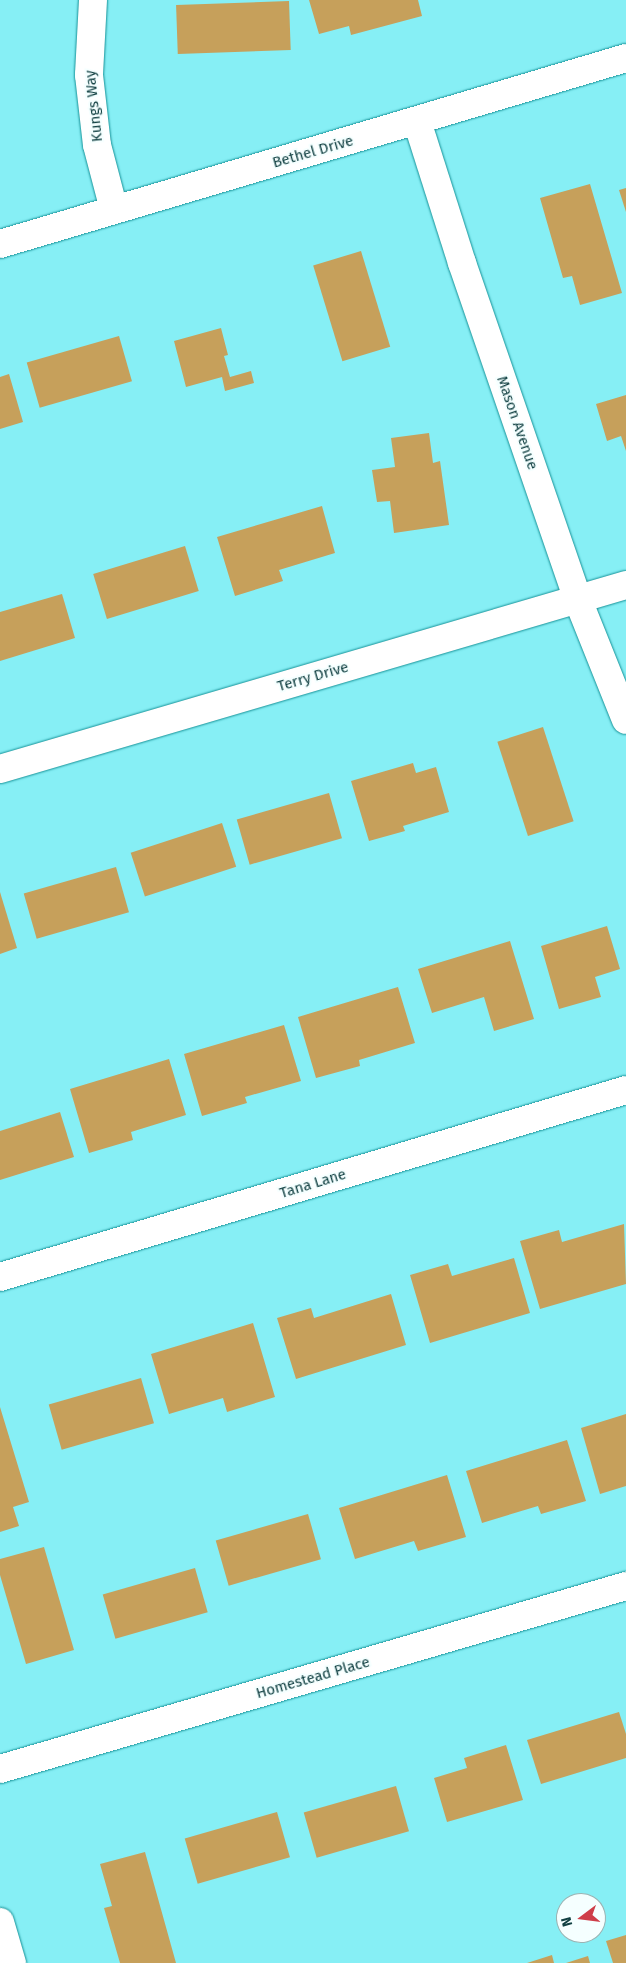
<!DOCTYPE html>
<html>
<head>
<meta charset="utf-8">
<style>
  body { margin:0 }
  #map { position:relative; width:626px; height:1963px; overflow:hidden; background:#86eff5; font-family:"Fira Sans",sans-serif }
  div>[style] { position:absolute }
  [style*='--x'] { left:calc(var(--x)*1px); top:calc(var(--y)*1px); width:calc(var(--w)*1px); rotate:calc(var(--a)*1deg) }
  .building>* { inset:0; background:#c6a05b; transform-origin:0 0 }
  .roads { filter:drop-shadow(0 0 1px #179298) drop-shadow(0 0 1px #179298) }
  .minor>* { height:28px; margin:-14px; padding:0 14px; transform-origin:14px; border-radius:14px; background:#fff }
  .secondary>* { height:28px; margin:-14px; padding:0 14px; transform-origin:14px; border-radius:14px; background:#fff }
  span { translate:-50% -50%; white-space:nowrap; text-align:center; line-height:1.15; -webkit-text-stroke:4px #f5ffff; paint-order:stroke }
  .street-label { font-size:15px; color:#114042 }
  .north { position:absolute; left:556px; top:1893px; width:50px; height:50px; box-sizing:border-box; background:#f5ffff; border:1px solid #9ab3b3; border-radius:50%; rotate:255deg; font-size:14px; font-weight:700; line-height:20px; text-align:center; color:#114042 }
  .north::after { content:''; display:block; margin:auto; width:18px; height:22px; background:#ce3e49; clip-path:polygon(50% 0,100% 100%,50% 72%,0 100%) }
</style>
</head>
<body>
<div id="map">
  <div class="building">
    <div style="clip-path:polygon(309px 0,418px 0,422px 16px,351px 35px,349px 26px,319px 34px)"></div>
    <div style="left:289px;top:1px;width:49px;height:113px;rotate:88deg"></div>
    <div style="clip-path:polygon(590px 184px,622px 293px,580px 305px,572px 276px,563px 278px,540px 198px)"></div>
    <div style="clip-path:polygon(626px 188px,626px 212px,619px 190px)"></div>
    <div style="left:361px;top:251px;width:100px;height:50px;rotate:73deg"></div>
    <div style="clip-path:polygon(221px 328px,228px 355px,224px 356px,230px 377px,251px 371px,254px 383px,225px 391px,222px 377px,186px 387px,174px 341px)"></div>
    <div style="left:119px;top:336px;width:47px;height:96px;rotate:74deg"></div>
    <div style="clip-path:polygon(9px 374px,23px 422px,0 429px,0 377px)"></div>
    <div style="clip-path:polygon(626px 395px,626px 451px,621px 436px,607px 441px,596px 404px)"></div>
    <div style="clip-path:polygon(429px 433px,433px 463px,440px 461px,449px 525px,394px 533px,390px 501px,377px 502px,372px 470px,395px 467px,391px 438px)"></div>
    <div style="clip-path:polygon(322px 506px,335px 553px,279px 570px,283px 581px,235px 596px,217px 537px)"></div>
    <div style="left:185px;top:546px;width:47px;height:96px;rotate:73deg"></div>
    <div style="clip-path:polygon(62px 594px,75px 638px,0 661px,0 612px)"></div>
    <div style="left:543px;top:727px;width:99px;height:48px;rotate:72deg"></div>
    <div style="clip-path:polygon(413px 763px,416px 773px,436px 767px,449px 812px,403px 826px,405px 831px,369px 841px,351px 781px)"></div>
    <div style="left:329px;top:793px;width:47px;height:96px;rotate:74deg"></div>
    <div style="left:222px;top:823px;width:46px;height:96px;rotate:72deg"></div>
    <div style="left:116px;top:867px;width:47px;height:96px;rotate:74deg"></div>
    <div style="clip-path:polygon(0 892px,17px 948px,0 954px)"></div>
    <div style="clip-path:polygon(607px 926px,620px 969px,595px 977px,601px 997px,559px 1009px,541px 946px)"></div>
    <div style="clip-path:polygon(510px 941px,534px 1019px,494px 1031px,484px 997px,432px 1013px,418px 969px)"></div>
    <div style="clip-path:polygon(398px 987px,415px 1043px,359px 1060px,360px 1066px,316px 1078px,298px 1017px)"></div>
    <div style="clip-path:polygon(284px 1025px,301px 1081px,245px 1097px,247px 1103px,202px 1116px,184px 1054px)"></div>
    <div style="clip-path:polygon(169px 1059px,186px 1115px,131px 1132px,133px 1140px,89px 1153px,70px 1089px)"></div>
    <div style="clip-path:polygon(60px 1112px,74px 1157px,0 1180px,0 1131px)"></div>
    <div style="clip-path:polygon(624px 1224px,626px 1284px,540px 1309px,520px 1241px,559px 1230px,562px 1242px)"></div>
    <div style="clip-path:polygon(514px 1258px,530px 1313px,430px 1343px,410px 1275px,448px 1264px,452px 1276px)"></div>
    <div style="clip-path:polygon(391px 1294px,406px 1345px,296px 1379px,277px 1318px,311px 1308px,314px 1318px)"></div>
    <div style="clip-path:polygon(253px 1323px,275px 1397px,227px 1412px,223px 1398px,169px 1414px,151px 1354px)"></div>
    <div style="left:141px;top:1378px;width:47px;height:96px;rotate:74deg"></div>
    <div style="clip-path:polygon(0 1407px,29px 1502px,13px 1507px,19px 1526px,0 1532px)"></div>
    <div style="clip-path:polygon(626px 1414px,626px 1486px,600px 1494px,581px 1428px)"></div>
    <div style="clip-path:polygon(567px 1440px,586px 1501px,541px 1514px,538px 1506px,482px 1523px,466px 1471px)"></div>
    <div style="clip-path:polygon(447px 1475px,466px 1537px,418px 1551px,414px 1541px,355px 1559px,339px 1508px)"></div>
    <div style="left:308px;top:1514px;width:47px;height:96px;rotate:74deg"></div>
    <div style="clip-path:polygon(44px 1547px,74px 1650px,26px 1664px,0 1575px,0 1559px)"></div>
    <div style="left:195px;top:1568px;width:46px;height:96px;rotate:74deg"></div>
    <div style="clip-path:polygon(619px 1712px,626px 1734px,626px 1758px,541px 1784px,527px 1740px)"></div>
    <div style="clip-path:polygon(506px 1745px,523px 1800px,447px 1822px,434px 1778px,467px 1768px,464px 1758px)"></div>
    <div style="left:396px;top:1786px;width:47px;height:96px;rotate:74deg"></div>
    <div style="left:277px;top:1812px;width:47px;height:96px;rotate:74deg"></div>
    <div style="clip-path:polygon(145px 1852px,176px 1963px,120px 1963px,104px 1908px,112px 1906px,100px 1864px)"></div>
    <div style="clip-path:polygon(626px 1935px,626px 1963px,613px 1963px,606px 1941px)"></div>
    <div style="clip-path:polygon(552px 1955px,554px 1963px,527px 1963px)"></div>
    <div style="clip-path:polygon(588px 1956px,590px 1963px,566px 1963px)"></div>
  </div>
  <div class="roads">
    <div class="minor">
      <div style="--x:93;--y:0;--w:75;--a:93.1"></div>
      <div style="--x:89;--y:75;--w:70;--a:83.5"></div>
      <div style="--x:97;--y:145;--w:67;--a:75.3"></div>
      <div style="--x:417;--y:121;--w:149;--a:72.4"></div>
      <div style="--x:462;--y:263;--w:356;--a:71"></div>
      <div style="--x:578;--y:600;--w:129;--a:68.2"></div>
      <div style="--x:0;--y:244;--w:653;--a:-16.55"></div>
      <div style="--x:0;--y:769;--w:652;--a:-16.38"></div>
      <div style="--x:0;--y:1277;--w:653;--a:-16.63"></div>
      <div style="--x:0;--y:1769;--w:652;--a:-16.3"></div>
    </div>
    <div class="secondary">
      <div style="--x:0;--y:1922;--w:43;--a:73.7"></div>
    </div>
  </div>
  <div class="street-label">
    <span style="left:94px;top:106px;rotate:-96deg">Kungs Way</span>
    <span style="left:313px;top:152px;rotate:-16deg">Bethel Drive</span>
    <span style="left:517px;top:423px;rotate:71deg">Mason Avenue</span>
    <span style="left:313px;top:677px;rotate:-16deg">Terry Drive</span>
    <span style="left:313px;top:1184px;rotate:-17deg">Tana Lane</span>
    <span style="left:313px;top:1678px;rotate:-16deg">Homestead Place</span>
  </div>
  <div class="north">N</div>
</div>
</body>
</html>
